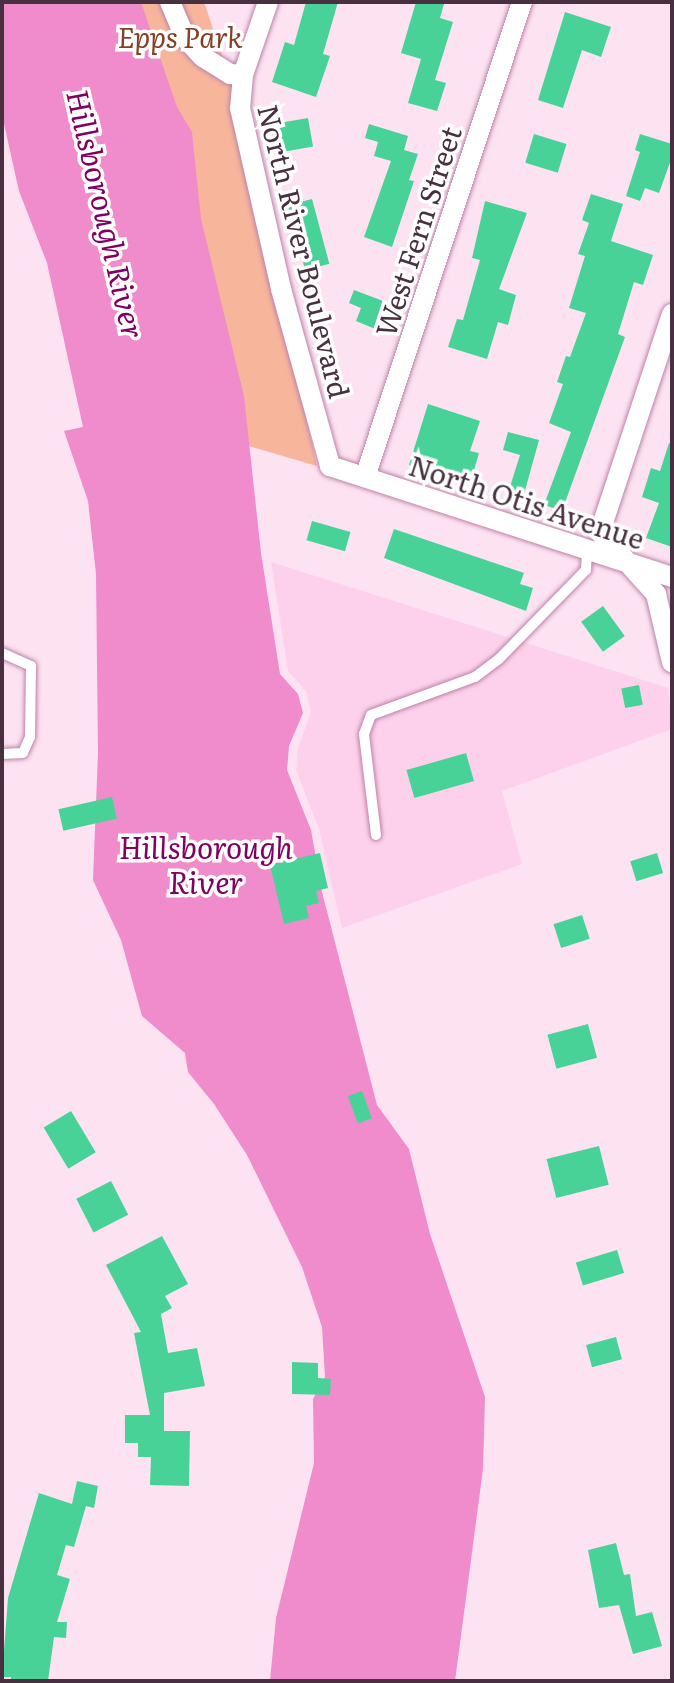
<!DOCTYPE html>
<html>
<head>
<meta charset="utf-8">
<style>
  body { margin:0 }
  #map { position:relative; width:674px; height:1683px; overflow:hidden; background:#fde2f2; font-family:Literata,serif }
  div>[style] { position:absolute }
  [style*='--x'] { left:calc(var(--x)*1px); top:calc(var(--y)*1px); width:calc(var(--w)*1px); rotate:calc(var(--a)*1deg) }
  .built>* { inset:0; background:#fdd1eb }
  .green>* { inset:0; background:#f7b59c }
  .water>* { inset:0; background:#f08bcc }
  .building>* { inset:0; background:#49d298; transform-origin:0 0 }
  .roads { filter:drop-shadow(0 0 2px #be82a7) drop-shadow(0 0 2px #be82a7) }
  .service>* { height:10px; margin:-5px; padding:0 5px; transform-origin:5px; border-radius:5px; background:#fff }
  .minor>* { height:20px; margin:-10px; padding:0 10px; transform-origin:10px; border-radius:10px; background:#fff }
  span { translate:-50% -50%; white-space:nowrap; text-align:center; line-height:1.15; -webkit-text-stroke:7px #fff; paint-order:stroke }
  .park-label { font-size:28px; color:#853f23; font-style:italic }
  .street-label { font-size:28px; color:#493040 }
  .water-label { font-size:30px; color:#800063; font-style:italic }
  .frame { position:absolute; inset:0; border:4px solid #493040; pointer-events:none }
</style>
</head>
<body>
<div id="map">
  <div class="built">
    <div style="clip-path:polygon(271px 562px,668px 688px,672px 729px,502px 791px,522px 864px,342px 928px,319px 829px,296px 770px,298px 748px,311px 712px,306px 691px,288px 671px)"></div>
  </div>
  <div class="green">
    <div style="clip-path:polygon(134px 2px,204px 2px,233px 88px,317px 466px,242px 444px)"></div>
  </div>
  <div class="water">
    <div style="clip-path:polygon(2px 2px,141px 2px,177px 107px,192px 132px,201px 219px,244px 396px,261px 553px,280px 674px,298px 694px,303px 713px,289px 746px,287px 770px,311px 830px,322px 892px,377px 1105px,409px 1149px,430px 1234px,485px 1397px,483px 1469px,455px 1681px,270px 1681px,276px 1618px,314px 1463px,313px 1399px,325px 1377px,322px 1327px,302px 1267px,247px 1155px,214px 1104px,188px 1072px,185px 1053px,142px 1016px,121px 940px,93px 880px,98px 753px,96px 574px,88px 501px,64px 431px,83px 427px,47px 263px,19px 191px,2px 115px)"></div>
  </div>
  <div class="building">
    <div style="clip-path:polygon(306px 2px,338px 2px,323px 54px,330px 56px,316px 97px,272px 82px,285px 42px,294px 45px)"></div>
    <div style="clip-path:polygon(416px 2px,444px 4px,440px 18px,453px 22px,435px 80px,446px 83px,437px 111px,408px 103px,421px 59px,401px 53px)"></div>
    <div style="clip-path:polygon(565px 12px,611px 27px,601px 57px,582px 50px,563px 108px,538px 100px)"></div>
    <div style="left:308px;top:118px;width:29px;height:38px;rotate:80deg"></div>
    <div style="clip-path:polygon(369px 124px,408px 136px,404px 150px,418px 154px,409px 180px,414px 181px,392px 247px,364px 237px,391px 161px,374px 156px,378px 142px,365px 138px)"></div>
    <div style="left:534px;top:134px;width:34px;height:30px;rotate:17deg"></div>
    <div style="clip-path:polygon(640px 134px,672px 144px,672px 157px,659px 193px,645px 188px,640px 201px,626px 196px,640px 152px,635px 150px)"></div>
    <div style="clip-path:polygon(591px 194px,623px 204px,611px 241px,653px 255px,643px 285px,634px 282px,618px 334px,625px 337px,562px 511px,544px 505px,571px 432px,549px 423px,563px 384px,557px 382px,566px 356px,570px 357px,586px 313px,569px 308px,585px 256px,578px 254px,589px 223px,582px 220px)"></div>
    <div style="left:312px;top:199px;width:67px;height:25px;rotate:75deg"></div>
    <div style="clip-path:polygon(485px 201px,527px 213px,499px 289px,516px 295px,508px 325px,498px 322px,487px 359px,448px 347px,457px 319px,463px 320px,480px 260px,472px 258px)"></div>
    <div style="clip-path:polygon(354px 290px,391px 304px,380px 331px,356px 321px,361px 308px,349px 303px)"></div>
    <div style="clip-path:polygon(428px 404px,480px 421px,470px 451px,479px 453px,470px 484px,409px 465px)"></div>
    <div style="clip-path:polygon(508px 432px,539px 440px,523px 498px,508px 493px,520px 455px,503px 450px)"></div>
    <div style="clip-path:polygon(669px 443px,672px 444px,672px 547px,646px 538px,659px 503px,642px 497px,651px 468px,660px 471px)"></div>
    <div style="left:312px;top:521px;width:40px;height:20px;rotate:16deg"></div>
    <div style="clip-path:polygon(394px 529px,524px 573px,520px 584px,533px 588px,526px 611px,384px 558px)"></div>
    <div style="left:603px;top:606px;width:37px;height:27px;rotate:54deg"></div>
    <div style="left:639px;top:685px;width:20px;height:18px;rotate:79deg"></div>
    <div style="left:466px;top:753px;width:29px;height:62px;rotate:74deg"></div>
    <div style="left:112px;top:797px;width:22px;height:55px;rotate:77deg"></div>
    <div style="clip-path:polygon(320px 853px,328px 888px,316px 891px,319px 903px,306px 906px,309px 918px,284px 924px,270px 865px)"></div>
    <div style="left:657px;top:853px;width:21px;height:28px;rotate:73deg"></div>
    <div style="left:582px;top:915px;width:25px;height:30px;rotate:72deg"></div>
    <div style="left:588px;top:1024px;width:35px;height:42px;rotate:75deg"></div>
    <div style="left:362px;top:1091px;width:29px;height:15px;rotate:70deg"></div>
    <div style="left:71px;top:1111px;width:48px;height:32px;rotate:59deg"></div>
    <div style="left:599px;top:1146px;width:40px;height:54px;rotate:76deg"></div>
    <div style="left:111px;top:1181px;width:38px;height:39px;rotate:63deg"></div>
    <div style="clip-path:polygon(162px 1236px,188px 1284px,165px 1296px,172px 1308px,161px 1314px,168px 1353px,197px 1348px,205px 1386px,164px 1393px,164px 1431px,190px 1431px,189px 1486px,150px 1485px,151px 1457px,138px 1457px,138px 1443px,125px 1443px,125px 1415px,150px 1415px,134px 1333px,141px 1332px,106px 1265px)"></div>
    <div style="left:617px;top:1250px;width:24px;height:43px;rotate:73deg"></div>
    <div style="left:616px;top:1337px;width:23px;height:31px;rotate:75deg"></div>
    <div style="clip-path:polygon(292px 1362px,318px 1363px,318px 1378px,331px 1379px,330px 1395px,292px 1394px)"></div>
    <div style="clip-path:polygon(77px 1481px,98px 1486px,94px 1508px,86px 1506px,74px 1547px,66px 1545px,57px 1575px,70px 1579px,57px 1622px,67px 1622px,66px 1638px,54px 1637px,48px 1681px,11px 1681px,11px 1677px,2px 1677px,8px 1598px,39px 1493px,72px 1504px)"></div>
    <div style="clip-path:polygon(616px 1543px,624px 1575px,630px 1574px,636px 1616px,652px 1612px,662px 1646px,633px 1654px,619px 1605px,599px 1608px,588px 1550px)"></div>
  </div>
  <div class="roads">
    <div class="service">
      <div style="--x:2;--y:653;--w:32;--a:24"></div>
      <div style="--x:31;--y:666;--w:71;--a:90.8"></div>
      <div style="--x:30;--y:737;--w:17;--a:114"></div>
      <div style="--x:23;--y:753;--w:21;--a:177"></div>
      <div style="--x:376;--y:835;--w:102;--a:-96.8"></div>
      <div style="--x:364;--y:734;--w:20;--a:-70"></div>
      <div style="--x:371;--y:715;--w:111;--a:-20.1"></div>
      <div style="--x:475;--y:677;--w:30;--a:-37"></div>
      <div style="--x:499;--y:659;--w:124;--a:-45.7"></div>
      <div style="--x:586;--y:570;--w:20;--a:-87"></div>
    </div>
    <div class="minor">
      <div style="--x:170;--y:2;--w:39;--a:67"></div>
      <div style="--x:185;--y:38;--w:26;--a:47"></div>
      <div style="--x:203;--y:57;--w:32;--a:32"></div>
      <div style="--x:230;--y:74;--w:13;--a:4"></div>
      <div style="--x:268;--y:2;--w:77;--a:108.9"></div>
      <div style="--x:243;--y:75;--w:33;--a:95"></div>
      <div style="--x:240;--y:108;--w:186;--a:77.2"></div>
      <div style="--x:281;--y:289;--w:184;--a:74.5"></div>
      <div style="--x:330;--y:466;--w:360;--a:18"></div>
      <div style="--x:672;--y:314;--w:230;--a:108.3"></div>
      <div style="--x:600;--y:532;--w:84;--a:47.9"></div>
      <div style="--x:656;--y:594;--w:70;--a:76.8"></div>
      <div style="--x:365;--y:477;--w:500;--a:-71.71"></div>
    </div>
  </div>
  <div class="park-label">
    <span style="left:180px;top:36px">Epps Park</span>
  </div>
  <div class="street-label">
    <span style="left:417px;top:231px;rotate:-72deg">West Fern Street</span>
    <span style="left:305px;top:251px;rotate:76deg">North River Boulevard</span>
    <span style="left:527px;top:501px;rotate:18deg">North Otis Avenue</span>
  </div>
  <div class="water-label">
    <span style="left:107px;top:214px;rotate:77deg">Hillsborough River</span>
    <span style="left:206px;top:863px">Hillsborough<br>River</span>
  </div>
  <div class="frame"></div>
</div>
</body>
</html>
